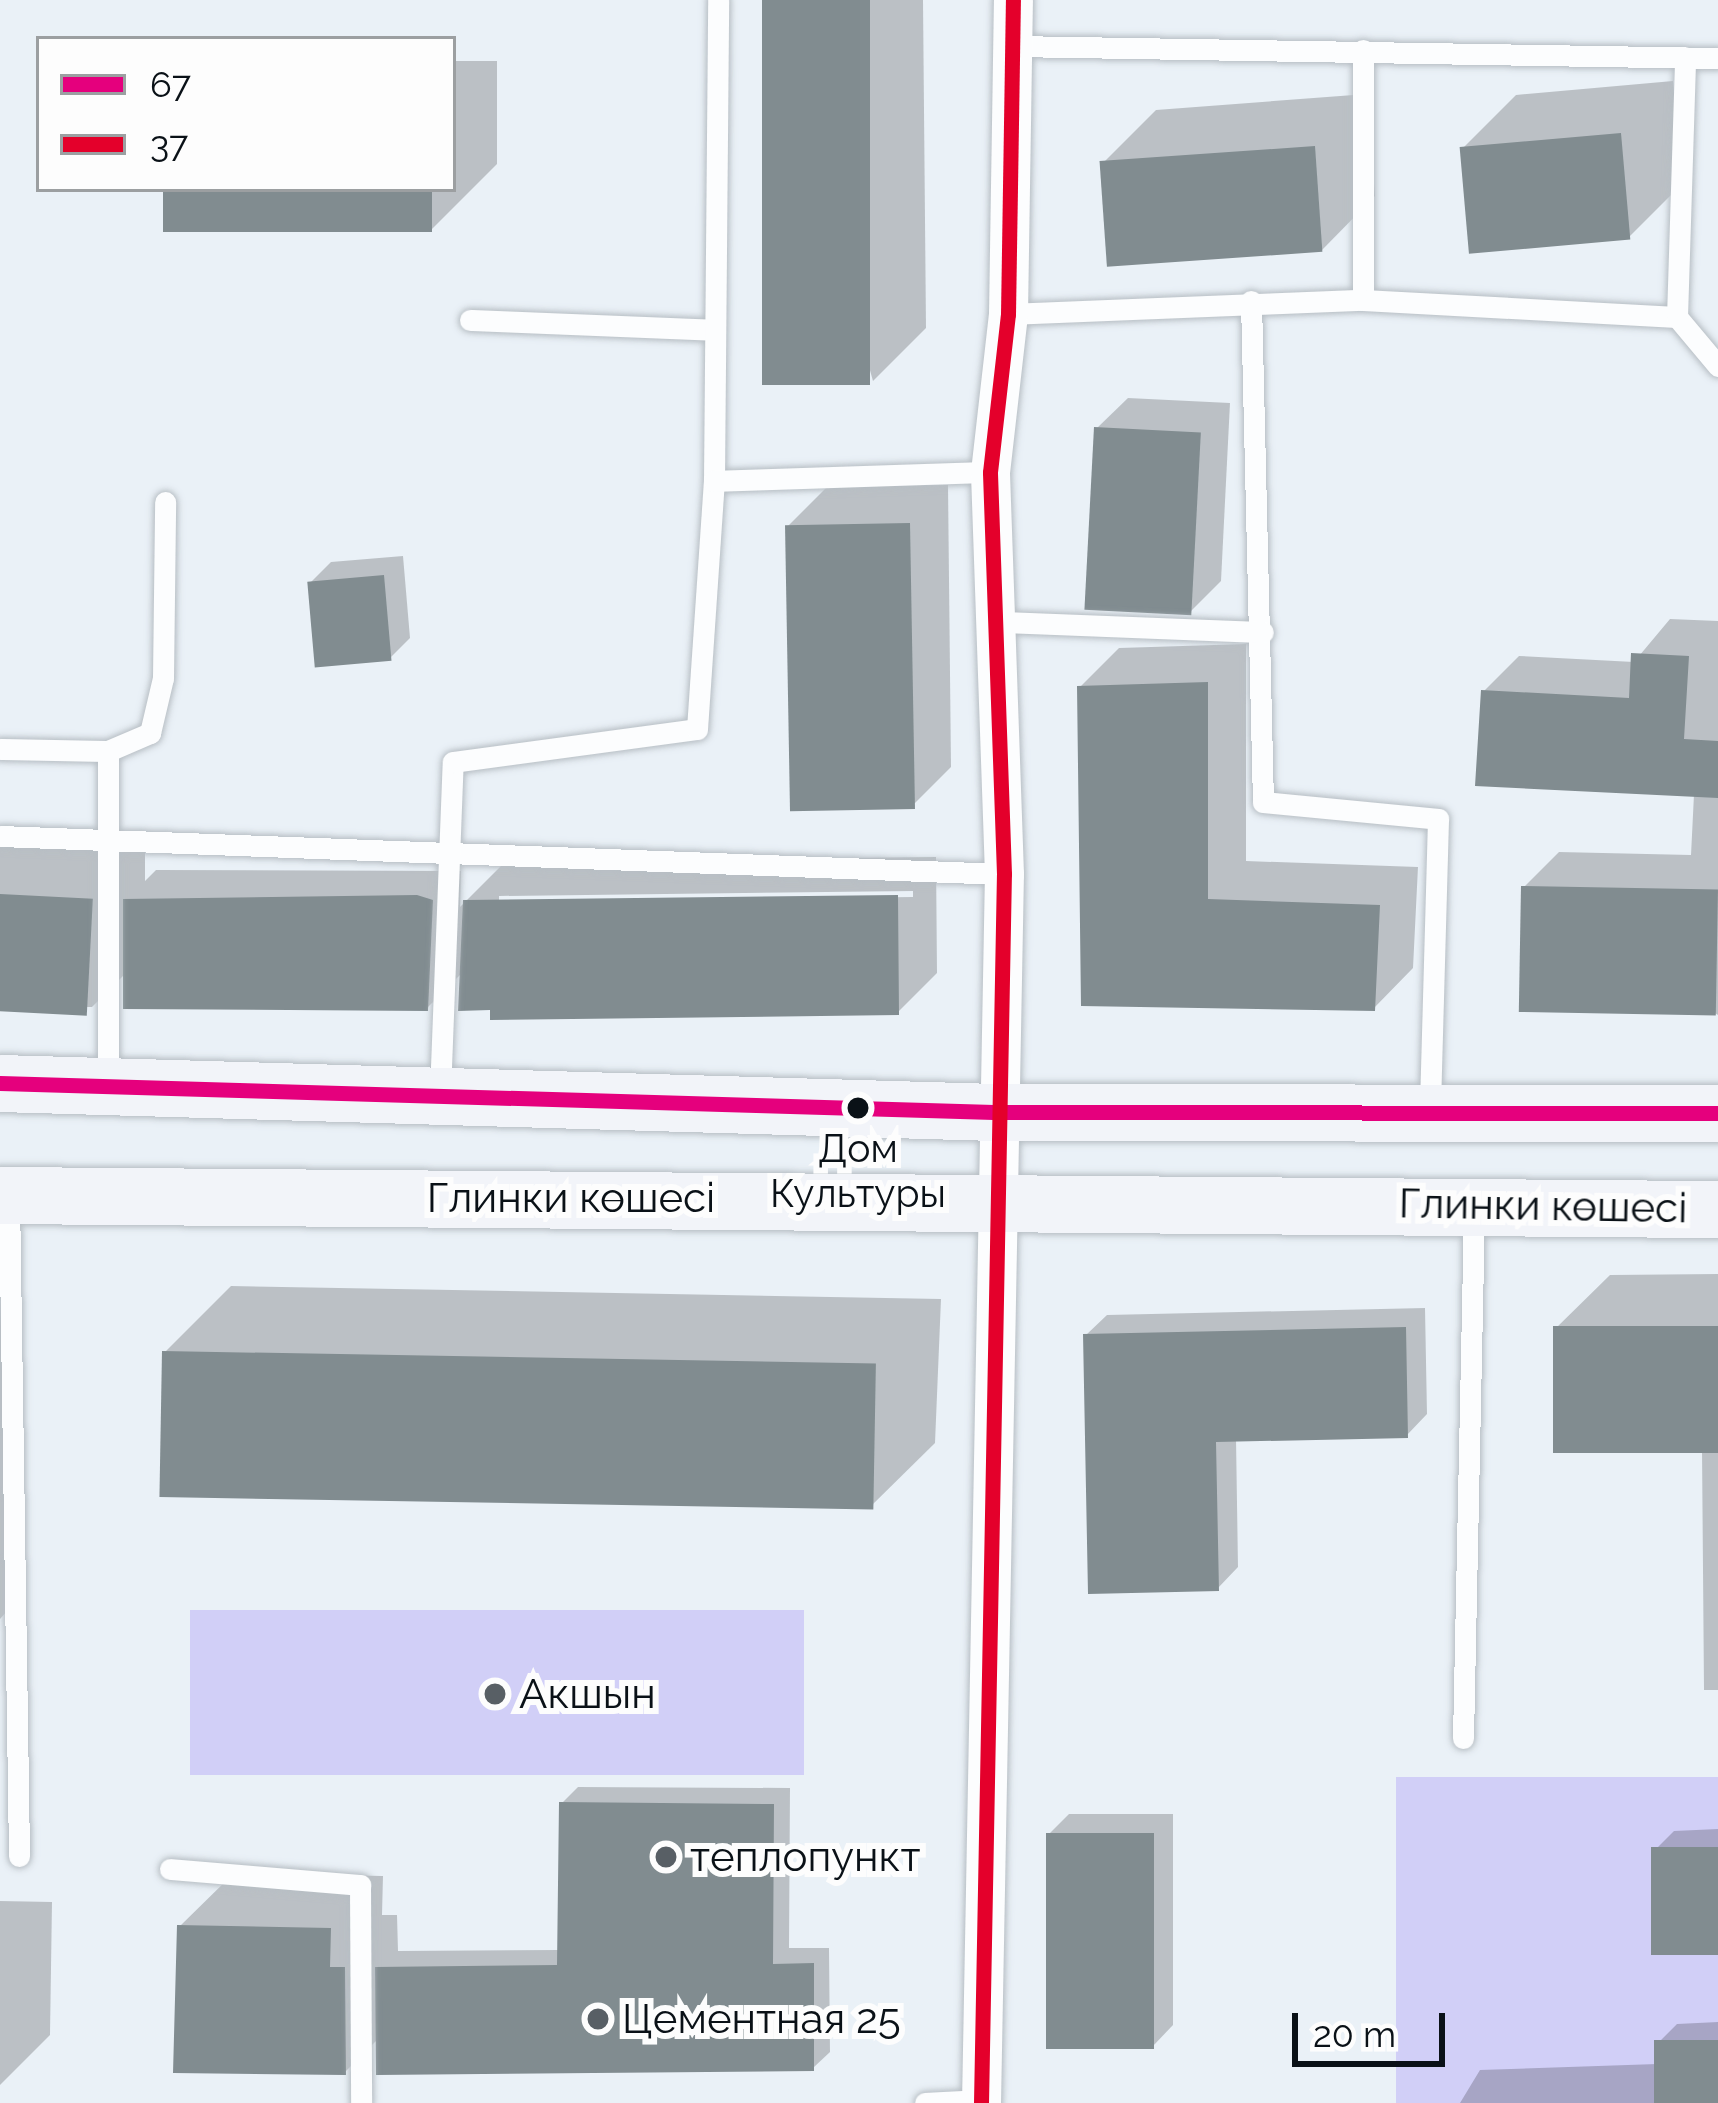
<!DOCTYPE html>
<html>
<head>
<meta charset="utf-8">
<style>
  body { margin:0 }
  #map { position:relative; width:1718px; height:2103px; overflow:hidden; background:#eaf1f7; font-family:Raleway,sans-serif }
  div>[style] { position:absolute }
  [style*='--x'] { left:calc(var(--x)*1px); top:calc(var(--y)*1px); width:calc(var(--w)*1px); rotate:calc(var(--a)*1deg) }
  .green>* { inset:0; background:#d1cff7; transform-origin:0 0 }
  .shadow>* { inset:0; background:#0003 }
  .building>* { inset:0; background:#818c90; transform-origin:0 0 }
  .roads { filter:drop-shadow(0 0 3px #b7bec4) drop-shadow(0 0 3px #b7bec4) }
  .lane>* { height:21px; margin:-10.5px; padding:0 10.5px; transform-origin:10.5px; border-radius:10.5px; background:#fcfdfe }
  .street>* { height:39px; margin:-19.5px; padding:0 19.5px; transform-origin:19.5px; border-radius:19.5px; background:#fcfdfe }
  .secondary>* { height:57px; margin:-28.5px; padding:0 28.5px; transform-origin:28.5px; border-radius:28.5px; background:#f2f4f9 }
  .bus-1>* { height:15px; margin:-7.5px; padding:0 7.5px; transform-origin:7.5px; border-radius:7.5px; background:#e5007d }
  .bus-2>* { height:15px; margin:-7.5px; padding:0 7.5px; transform-origin:7.5px; border-radius:7.5px; background:#e4002b }
  .dots>* { width:33px; height:33px; translate:-50% -50%; box-sizing:border-box; border:6px solid #fdfdfd; border-radius:50% }
  span { translate:-50% -50%; white-space:nowrap; text-align:center; line-height:1.15; -webkit-text-stroke:12px #fdfdfd; paint-order:stroke }
  .bus-label { font-size:39px; color:#0a1117 }
  .street-label { font-size:42px; color:#0a1117 }
  .poi-label { font-size:42px; color:#0a1117 }
  .left { translate:0 -50%; text-align:left }
  .legend { position:absolute; left:36px; top:36px; width:420px; height:156px; box-sizing:border-box; background:#fdfdfd; border:3px solid #9c9fa1; margin:0; padding:15px 21px; list-style:none; font-size:36px; color:#0a1117 }
  .legend li { display:flex; align-items:center; gap:24px; height:60px }
  .legend b { width:60px; border:3px solid #9c9fa1 }
  .scale { position:absolute; left:1292px; top:2013px; width:153px; height:54px; box-sizing:border-box; border:6px solid #0a1117; border-top:0; padding-left:15px; font-size:36px; line-height:42px; white-space:nowrap; color:#0a1117; -webkit-text-stroke:9px #fdfdfd; paint-order:stroke }
</style>
</head>
<body>
<div id="map">
  <div class="green">
    <div style="left:190px;top:1610px;width:614px;height:165px"></div>
    <div style="left:1718px;top:1777px;width:326px;height:322px;rotate:90deg"></div>
  </div>
  <div class="shadow">
    <div style="clip-path:polygon(765px 0,923px 0,926px 328px,873px 381px)"></div>
    <div style="clip-path:polygon(453px 61px,497px 61px,497px 164px,431px 230px,166px 189px,453px 189px)"></div>
    <div style="clip-path:polygon(1673px 81px,1682px 184px,1629px 237px,1463px 148px,1516px 95px)"></div>
    <div style="clip-path:polygon(1367px 94px,1375px 196px,1322px 250px,1103px 163px,1156px 110px)"></div>
    <div style="clip-path:polygon(1128px 398px,1230px 403px,1221px 581px,1191px 611px,1097px 428px)"></div>
    <div style="clip-path:polygon(948px 485px,951px 767px,912px 806px,788px 526px,828px 486px)"></div>
    <div style="clip-path:polygon(403px 556px,410px 638px,390px 658px,310px 583px,331px 562px)"></div>
    <div style="clip-path:polygon(1670px 619px,1718px 621px,1718px 1015px,1524px 887px,1559px 852px,1691px 855px,1694px 794px,1484px 691px,1519px 656px,1634px 662px)"></div>
    <div style="clip-path:polygon(1246px 644px,1246px 861px,1418px 867px,1413px 968px,1374px 1008px,1084px 1003px,1080px 687px,1119px 648px)"></div>
    <div style="clip-path:polygon(evenodd,0 847px,145px 847px,145px 881px,156px 870px,461px 871px,460px 907px,505px 862px,936px 857px,937px 973px,898px 1012px,493px 1007px,463px 972px,427px 1008px,126px 973px,92px 1007px,0 1008px,0 847px,913px 891px,913px 897px,499px 902px,499px 896px,913px 891px)"></div>
    <div style="clip-path:polygon(1718px 1274px,1718px 1690px,1704px 1690px,1702px 1450px,1556px 1328px,1610px 1275px)"></div>
    <div style="clip-path:polygon(0 1286px,8px 1610px,0 1619px)"></div>
    <div style="clip-path:polygon(231px 1286px,941px 1299px,935px 1443px,868px 1509px,165px 1352px)"></div>
    <div style="clip-path:polygon(1425px 1308px,1427px 1414px,1407px 1435px,1236px 1438px,1238px 1567px,1218px 1588px,1086px 1335px,1107px 1315px)"></div>
    <div style="clip-path:polygon(578px 1787px,790px 1788px,789px 1948px,829px 1948px,830px 2052px,813px 2068px,379px 2038px,345px 2072px,180px 1926px,234px 1873px,383px 1876px,382px 1915px,397px 1915px,398px 1951px,560px 1950px,562px 1803px)"></div>
    <div style="clip-path:polygon(1069px 1814px,1173px 1814px,1173px 2025px,1153px 2046px,1049px 1834px)"></div>
    <div style="clip-path:polygon(1718px 1829px,1718px 1952px,1654px 1851px,1674px 1831px)"></div>
    <div style="clip-path:polygon(0 1901px,52px 1902px,50px 2035px,0 2085px)"></div>
    <div style="clip-path:polygon(1718px 2022px,1718px 2103px,1460px 2103px,1480px 2070px,1657px 2064px,1657px 2044px,1677px 2024px)"></div>
  </div>
  <div class="building">
    <div style="left:762px;top:0;width:108px;height:385px"></div>
    <div style="left:1621px;top:133px;width:107px;height:162px;rotate:85deg"></div>
    <div style="left:1315px;top:146px;width:106px;height:216px;rotate:86deg"></div>
    <div style="left:163px;top:189px;width:269px;height:43px"></div>
    <div style="left:1094px;top:427px;width:107px;height:183px;rotate:3deg"></div>
    <div style="left:910px;top:523px;width:286px;height:125px;rotate:89deg"></div>
    <div style="left:384px;top:575px;width:86px;height:77px;rotate:85deg"></div>
    <div style="clip-path:polygon(1631px 653px,1689px 656px,1684px 739px,1718px 741px,1718px 798px,1475px 786px,1481px 690px,1629px 698px)"></div>
    <div style="clip-path:polygon(1208px 682px,1208px 899px,1380px 905px,1375px 1011px,1081px 1006px,1077px 686px)"></div>
    <div style="left:1521px;top:886px;width:197px;height:126px;rotate:1deg"></div>
    <div style="left:0;top:894px;width:93px;height:117px;rotate:3deg"></div>
    <div style="clip-path:polygon(417px 895px,433px 900px,428px 1011px,123px 1009px,123px 899px)"></div>
    <div style="clip-path:polygon(898px 895px,899px 1015px,490px 1020px,490px 1010px,458px 1011px,463px 900px)"></div>
    <div style="left:1718px;top:1326px;width:127px;height:165px;rotate:90deg"></div>
    <div style="clip-path:polygon(1406px 1327px,1408px 1438px,1216px 1442px,1219px 1591px,1088px 1594px,1083px 1334px)"></div>
    <div style="left:162px;top:1351px;width:714px;height:146px;rotate:1deg"></div>
    <div style="clip-path:polygon(559px 1802px,774px 1804px,773px 1964px,814px 1963px,814px 2071px,376px 2075px,375px 1967px,557px 1965px)"></div>
    <div style="left:1046px;top:1833px;width:108px;height:216px"></div>
    <div style="left:1718px;top:1847px;width:108px;height:67px;rotate:90deg"></div>
    <div style="clip-path:polygon(177px 1925px,331px 1928px,330px 1967px,345px 1967px,346px 2075px,173px 2073px)"></div>
    <div style="left:1718px;top:2040px;width:63px;height:64px;rotate:90deg"></div>
  </div>
  <div class="roads">
    <div class="lane">
      <div style="--x:1013;--y:46;--w:705;--a:0.98"></div>
      <div style="--x:1363;--y:50;--w:250;--a:90"></div>
      <div style="--x:1251;--y:301;--w:501;--a:88.63"></div>
      <div style="--x:1263;--y:802;--w:176;--a:5.5"></div>
      <div style="--x:1438;--y:819;--w:290;--a:91.6"></div>
      <div style="--x:1008;--y:314;--w:355;--a:-2.3"></div>
      <div style="--x:1363;--y:300;--w:314;--a:3.1"></div>
      <div style="--x:1677;--y:317;--w:64;--a:50.1"></div>
      <div style="--x:1677;--y:317;--w:260;--a:-88.2"></div>
      <div style="--x:470;--y:320;--w:245;--a:2.3"></div>
      <div style="--x:714;--y:481;--w:481;--a:-89.5"></div>
      <div style="--x:1001;--y:622;--w:262;--a:2.2"></div>
      <div style="--x:0;--y:749;--w:108;--a:1.1"></div>
      <div style="--x:0;--y:836;--w:1005;--a:2.17"></div>
      <div style="--x:108;--y:1086;--w:335;--a:-90"></div>
      <div style="--x:108;--y:751;--w:46;--a:-23.2"></div>
      <div style="--x:150;--y:733;--w:57;--a:-76.7"></div>
      <div style="--x:163;--y:678;--w:176;--a:-89.3"></div>
      <div style="--x:440;--y:1093;--w:331;--a:-87.8"></div>
      <div style="--x:453;--y:762;--w:246;--a:-7.7"></div>
      <div style="--x:697;--y:729;--w:249;--a:-86.1"></div>
      <div style="--x:714;--y:481;--w:276;--a:-1.9"></div>
      <div style="--x:9;--y:1196;--w:660;--a:89.13"></div>
      <div style="--x:1463;--y:1738;--w:527;--a:-88.8"></div>
      <div style="--x:170;--y:1869;--w:191;--a:4.8"></div>
      <div style="--x:360;--y:1885;--w:218;--a:89.7"></div>
      <div style="--x:925;--y:2103;--w:56;--a:-3.1"></div>
    </div>
    <div class="street">
      <div style="--x:981;--y:2103;--w:1229;--a:-88.93"></div>
      <div style="--x:1004;--y:874;--w:402;--a:-92"></div>
      <div style="--x:990;--y:472;--w:159;--a:-83.5"></div>
      <div style="--x:1008;--y:314;--w:314;--a:-89.1"></div>
    </div>
    <div class="secondary">
      <div style="--x:0;--y:1083;--w:994;--a:1.67"></div>
      <div style="--x:994;--y:1112;--w:724;--a:0.08"></div>
      <div style="--x:0;--y:1195;--w:1718;--a:0.47"></div>
    </div>
  </div>
  <div class="bus-1">
    <div style="--x:0;--y:1083;--w:994;--a:1.67"></div>
    <div style="--x:994;--y:1112;--w:724;--a:0.08"></div>
  </div>
  <div class="bus-2">
    <div style="--x:981;--y:2103;--w:1229;--a:-88.93"></div>
    <div style="--x:1004;--y:874;--w:402;--a:-92"></div>
    <div style="--x:990;--y:472;--w:159;--a:-83.5"></div>
    <div style="--x:1008;--y:314;--w:314;--a:-89.1"></div>
  </div>
  <div class="dots">
    <div style="left:858px;top:1108px;background:#0a1117"></div>
    <div style="left:495px;top:1694px;background:#585f65"></div>
    <div style="left:666px;top:1857px;background:#585f65"></div>
    <div style="left:598px;top:2019px;background:#585f65"></div>
  </div>
  <div class="bus-label">
    <span style="left:858px;top:1171px">Дом<br>Культуры</span>
  </div>
  <div class="street-label">
    <span style="left:571px;top:1198px">Глинки көшесі</span>
    <span style="left:1543px;top:1206px;rotate:1deg">Глинки көшесі</span>
  </div>
  <div class="poi-label">
    <span class="left" style="left:519px;top:1694px">Акшын</span>
    <span class="left" style="left:690px;top:1857px">теплопункт</span>
    <span class="left" style="left:622px;top:2019px">Цементная 25</span>
  </div>
  <ul class="legend">
  <li><b style="height:15px;background:#e5007d"></b>67</li>
  <li><b style="height:15px;background:#e4002b"></b>37</li>
  </ul>
  <div class="scale">20 m</div>
</div>
</body>
</html>
